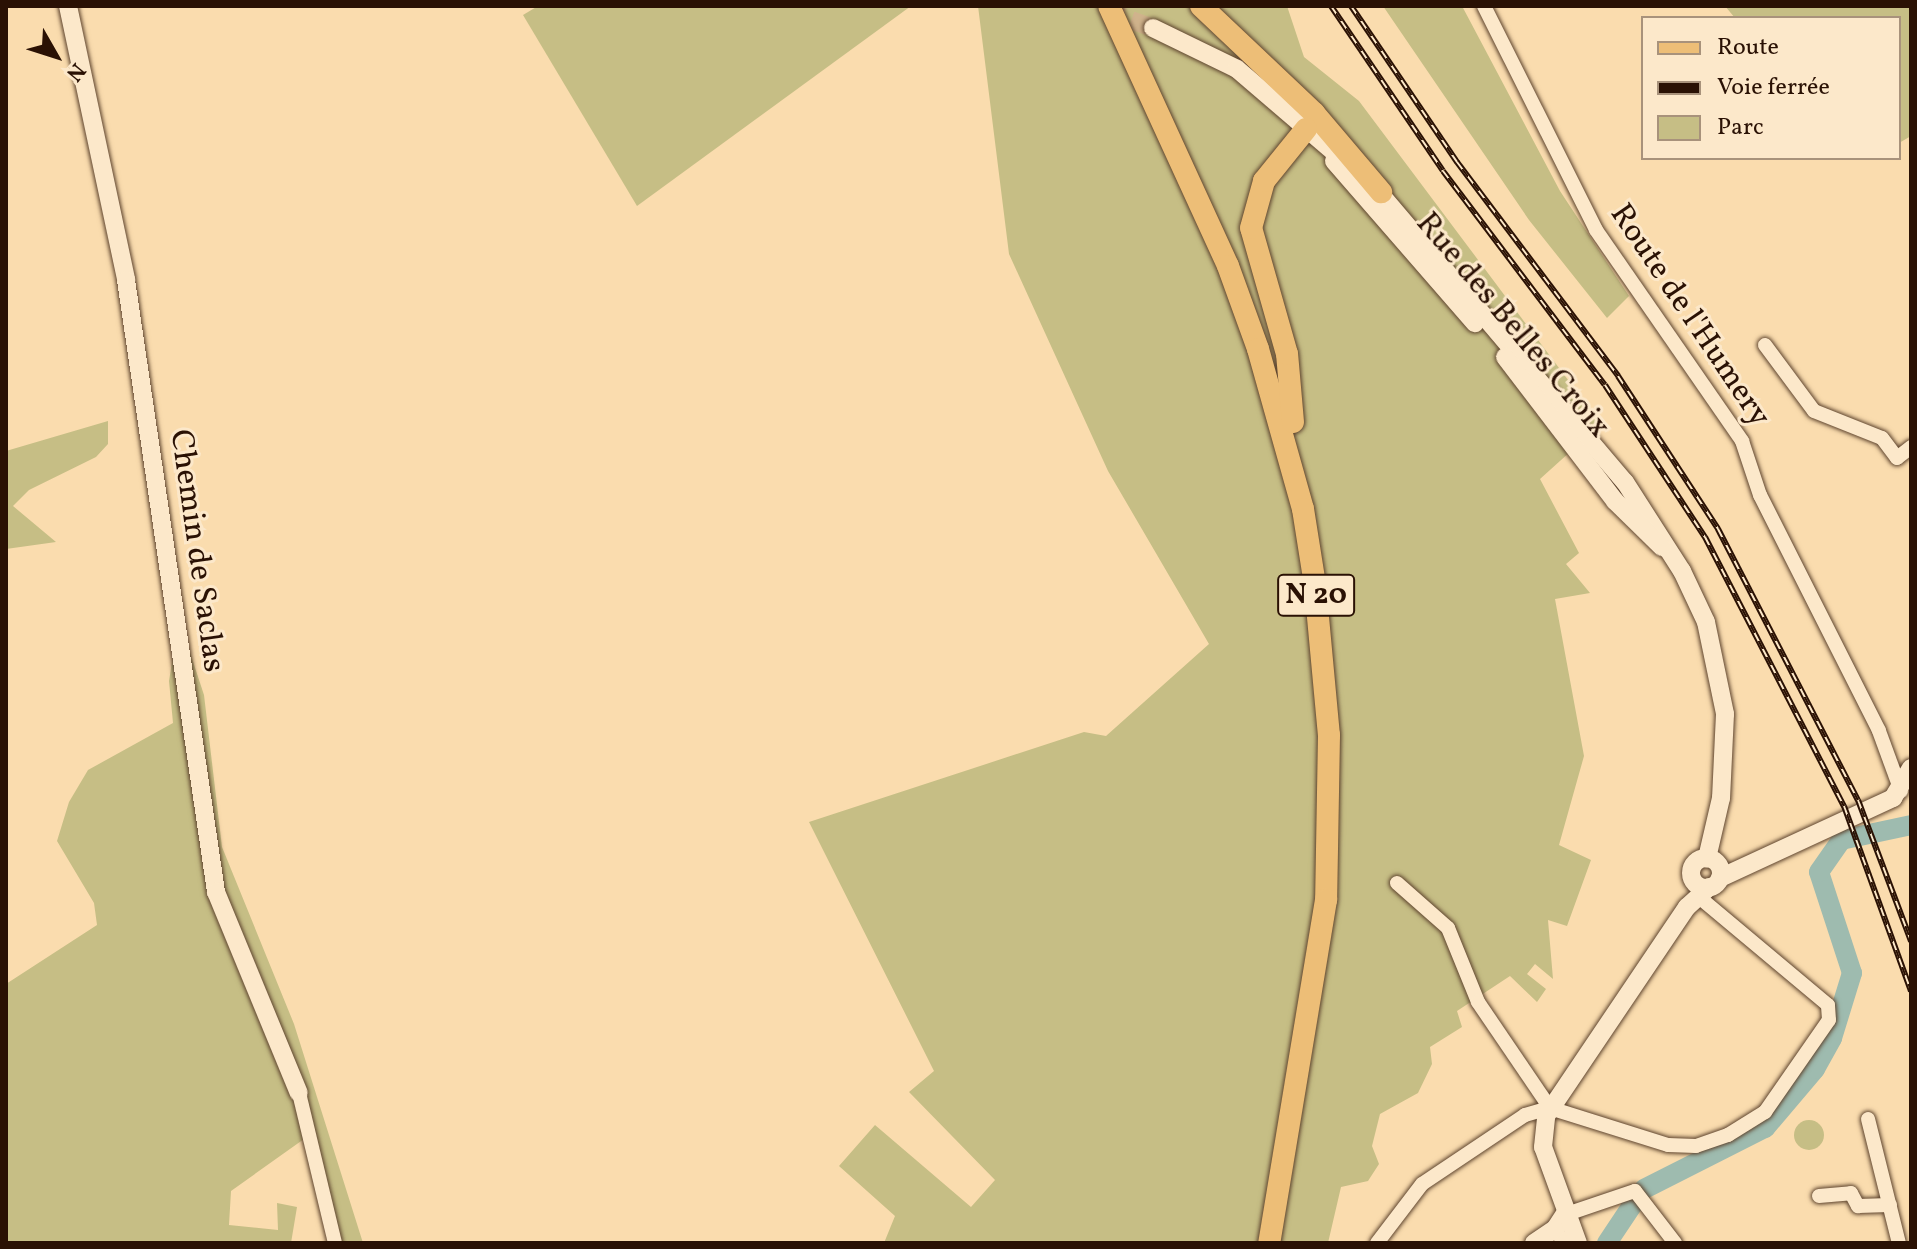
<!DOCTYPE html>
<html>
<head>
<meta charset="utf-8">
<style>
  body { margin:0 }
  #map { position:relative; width:1917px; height:1249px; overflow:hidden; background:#fadcae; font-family:Vollkorn,serif }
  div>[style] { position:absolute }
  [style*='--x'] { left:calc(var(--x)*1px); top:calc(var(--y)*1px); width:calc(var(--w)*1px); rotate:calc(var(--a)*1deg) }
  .green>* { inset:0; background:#c6be85 }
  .round { border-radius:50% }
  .river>* { height:20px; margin:-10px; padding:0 10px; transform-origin:10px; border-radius:10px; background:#9ebbaf }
  .secondary-tunnel>* { height:18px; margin-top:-9px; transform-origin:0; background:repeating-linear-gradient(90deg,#d0b38c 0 18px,transparent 0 27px) }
  .roads { filter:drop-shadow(0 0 2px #5e442e) drop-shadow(0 0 2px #5e442e) }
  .street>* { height:14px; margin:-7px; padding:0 7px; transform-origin:7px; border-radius:7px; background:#fce8ca }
  .secondary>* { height:18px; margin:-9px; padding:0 9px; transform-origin:9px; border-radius:9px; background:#fce8ca }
  .secondary>.ring { margin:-9px; padding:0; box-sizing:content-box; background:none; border:18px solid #fce8ca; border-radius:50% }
  .primary>* { height:22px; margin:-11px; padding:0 11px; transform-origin:11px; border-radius:11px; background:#edbe77 }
  .rail>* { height:6px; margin-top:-3px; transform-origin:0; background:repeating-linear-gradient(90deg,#fce8ca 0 9px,#2a1104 0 18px); box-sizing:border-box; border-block:2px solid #2a1104 }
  span { translate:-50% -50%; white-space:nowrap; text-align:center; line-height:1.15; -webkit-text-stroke:6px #fce8ca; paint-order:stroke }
  .shield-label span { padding:2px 6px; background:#fce8ca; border:2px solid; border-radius:6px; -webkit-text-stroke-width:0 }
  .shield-label { font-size:30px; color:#2a1104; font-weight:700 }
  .street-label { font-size:32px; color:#2a1104 }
  .frame { position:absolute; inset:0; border:8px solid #2a1104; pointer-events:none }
  .legend { position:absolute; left:1641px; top:16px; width:260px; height:144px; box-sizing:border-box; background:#fce8ca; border:2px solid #a8927b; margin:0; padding:10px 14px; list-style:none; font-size:24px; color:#2a1104 }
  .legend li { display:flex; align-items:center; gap:16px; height:40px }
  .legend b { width:40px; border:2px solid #a8927b }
  .north { position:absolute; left:16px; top:16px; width:80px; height:80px; -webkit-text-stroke:6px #fce8ca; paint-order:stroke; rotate:129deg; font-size:22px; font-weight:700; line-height:32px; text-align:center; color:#2a1104 }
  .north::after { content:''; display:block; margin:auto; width:28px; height:36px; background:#2a1104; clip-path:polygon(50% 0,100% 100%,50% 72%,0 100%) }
</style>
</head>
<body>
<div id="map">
  <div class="green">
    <div style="clip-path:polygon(538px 6px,911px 6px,637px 206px,523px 15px)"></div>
    <div style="clip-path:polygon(978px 6px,1287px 6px,1304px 57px,1359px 101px,1601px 424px,1540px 479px,1579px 553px,1566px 564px,1590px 593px,1555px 599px,1584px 756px,1559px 845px,1591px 860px,1567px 926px,1548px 920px,1553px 979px,1535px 964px,1527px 974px,1546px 989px,1537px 1002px,1510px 976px,1457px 1011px,1462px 1027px,1430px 1047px,1432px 1064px,1418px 1093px,1380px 1114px,1372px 1146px,1379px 1164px,1368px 1181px,1341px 1187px,1328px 1243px,884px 1243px,895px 1216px,839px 1166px,875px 1125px,971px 1207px,995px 1180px,909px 1092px,934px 1071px,809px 822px,1084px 732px,1106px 736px,1209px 644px,1108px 471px,1009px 254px)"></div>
    <div style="clip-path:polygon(1383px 6px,1462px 6px,1560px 191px,1629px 296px,1607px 318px,1529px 220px)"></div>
    <div style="clip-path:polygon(1725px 6px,1911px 6px,1911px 136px,1899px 143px,1899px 18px,1735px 18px)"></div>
    <div style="clip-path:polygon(108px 421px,108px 444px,96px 457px,29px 490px,13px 506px,56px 542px,6px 549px,6px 451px)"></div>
    <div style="clip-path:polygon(179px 619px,204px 695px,222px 847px,294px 1024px,363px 1243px,330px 1243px,304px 1139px,231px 1191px,229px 1225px,278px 1230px,277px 1203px,297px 1207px,291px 1243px,6px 1243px,6px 984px,97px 925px,94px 903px,57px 841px,69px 802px,88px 770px,173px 723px,169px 681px)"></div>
    <div class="round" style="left:1794px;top:1120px;width:30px;height:30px"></div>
  </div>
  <div class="river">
    <div style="--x:1644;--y:1189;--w:136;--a:-26.8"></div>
    <div style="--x:1765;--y:1128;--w:77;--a:-49.7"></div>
    <div style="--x:1815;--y:1069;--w:35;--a:-61"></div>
    <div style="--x:1832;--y:1038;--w:68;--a:-72.9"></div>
    <div style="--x:1852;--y:973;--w:106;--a:-108.1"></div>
    <div style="--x:1819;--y:872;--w:39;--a:-55"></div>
    <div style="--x:1841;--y:840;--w:72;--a:-12.1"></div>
    <div style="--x:1607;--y:1243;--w:50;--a:-56.3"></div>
  </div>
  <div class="secondary-tunnel">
    <div style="--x:1106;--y:11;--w:50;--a:19.9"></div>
  </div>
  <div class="roads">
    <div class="street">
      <div style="--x:1484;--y:6;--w:250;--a:63.4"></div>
      <div style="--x:1596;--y:230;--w:257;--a:55.3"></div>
      <div style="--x:1742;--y:441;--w:57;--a:71.6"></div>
      <div style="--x:1760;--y:495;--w:264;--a:63.2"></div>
      <div style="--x:1879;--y:731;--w:64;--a:69.9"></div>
      <div style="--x:1765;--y:345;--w:82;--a:53.4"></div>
      <div style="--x:1814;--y:411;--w:73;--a:21.7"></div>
      <div style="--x:1882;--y:438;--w:25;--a:53"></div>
      <div style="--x:1897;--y:458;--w:18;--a:-38"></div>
      <div style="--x:1397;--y:883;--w:68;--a:41.4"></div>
      <div style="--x:1448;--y:928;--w:80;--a:67.9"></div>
      <div style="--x:1478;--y:1002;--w:128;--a:55.8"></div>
      <div style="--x:1550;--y:1108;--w:124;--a:17.4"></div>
      <div style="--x:1668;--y:1145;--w:28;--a:2"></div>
      <div style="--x:1696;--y:1146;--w:34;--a:-19"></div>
      <div style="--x:1728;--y:1135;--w:44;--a:-31.9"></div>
      <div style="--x:1765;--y:1112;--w:112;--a:-55.2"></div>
      <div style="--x:1829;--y:1020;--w:15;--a:-94"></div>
      <div style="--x:1828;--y:1005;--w:168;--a:-140.1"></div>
      <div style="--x:299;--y:1093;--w:154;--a:76.5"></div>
      <div style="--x:1868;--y:1119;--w:128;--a:76"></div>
      <div style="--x:1819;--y:1196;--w:32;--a:-5"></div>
      <div style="--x:1851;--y:1193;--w:15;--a:62"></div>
      <div style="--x:1858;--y:1206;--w:32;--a:-2"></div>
      <div style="--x:1564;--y:1215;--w:75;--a:-18.7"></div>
      <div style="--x:1635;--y:1191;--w:66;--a:52.4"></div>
      <div style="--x:1555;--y:1229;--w:17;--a:57"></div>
      <div style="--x:1377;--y:1243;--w:74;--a:-52.7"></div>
      <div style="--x:1422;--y:1184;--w:124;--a:-33.8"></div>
      <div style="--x:1525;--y:1115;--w:26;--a:-16"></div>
    </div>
    <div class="secondary">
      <div style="--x:68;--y:6;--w:280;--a:78"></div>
      <div style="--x:126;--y:280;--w:619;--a:81.63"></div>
      <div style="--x:216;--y:892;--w:217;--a:67.6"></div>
      <div style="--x:1153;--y:28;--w:93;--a:26"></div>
      <div style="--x:1237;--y:69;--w:148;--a:40.6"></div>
      <div style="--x:1334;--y:161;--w:215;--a:49"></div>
      <div style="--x:1372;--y:184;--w:391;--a:49.7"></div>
      <div style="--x:1625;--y:482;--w:106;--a:57.4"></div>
      <div style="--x:1682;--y:571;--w:56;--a:64.8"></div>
      <div style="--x:1706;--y:622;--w:94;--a:78.3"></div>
      <div style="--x:1725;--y:714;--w:84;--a:92.7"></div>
      <div style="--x:1721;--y:798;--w:62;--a:103.1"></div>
      <div style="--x:1505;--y:357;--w:181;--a:52.6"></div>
      <div style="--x:1615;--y:501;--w:66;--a:44.4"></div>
      <div class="ring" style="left:1691px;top:858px;width:12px;height:12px"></div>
      <div style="--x:1720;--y:878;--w:191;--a:-24.8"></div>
      <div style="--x:1893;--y:798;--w:35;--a:-59"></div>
      <div style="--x:1534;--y:1243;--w:25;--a:-34"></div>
      <div style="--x:1555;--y:1229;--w:17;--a:-57"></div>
      <div style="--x:1578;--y:1243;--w:102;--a:-110"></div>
      <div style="--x:1543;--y:1147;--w:31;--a:-84"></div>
      <div style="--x:1546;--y:1116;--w:252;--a:-56"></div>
      <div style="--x:1687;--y:907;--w:30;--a:-42"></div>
    </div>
    <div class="primary">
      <div style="--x:1109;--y:6;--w:286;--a:65.4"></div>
      <div style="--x:1228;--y:266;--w:88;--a:70.1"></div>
      <div style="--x:1258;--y:349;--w:166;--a:74.3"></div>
      <div style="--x:1303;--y:509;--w:77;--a:81"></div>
      <div style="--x:1315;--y:585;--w:151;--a:84.7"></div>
      <div style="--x:1329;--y:735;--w:165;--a:91"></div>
      <div style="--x:1326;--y:900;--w:348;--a:99.4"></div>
      <div style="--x:1201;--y:6;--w:156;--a:43.4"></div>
      <div style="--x:1314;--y:113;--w:104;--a:49.7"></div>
      <div style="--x:1293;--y:422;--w:68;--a:-95"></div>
      <div style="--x:1287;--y:354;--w:131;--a:-105.9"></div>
      <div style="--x:1251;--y:228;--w:49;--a:-74.5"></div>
      <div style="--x:1264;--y:181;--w:67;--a:-51.1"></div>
    </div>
  </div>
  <div class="rail">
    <div style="--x:1331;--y:6;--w:199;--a:55.8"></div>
    <div style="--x:1443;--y:171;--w:268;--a:52.9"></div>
    <div style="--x:1605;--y:385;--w:182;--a:56.7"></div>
    <div style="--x:1705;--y:537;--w:303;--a:62.7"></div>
    <div style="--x:1844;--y:806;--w:197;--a:70.1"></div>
    <div style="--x:1351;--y:6;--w:189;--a:55.8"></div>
    <div style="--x:1457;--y:162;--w:268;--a:53"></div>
    <div style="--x:1618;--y:376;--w:183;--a:56.8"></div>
    <div style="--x:1718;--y:529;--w:305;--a:62.7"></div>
    <div style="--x:1858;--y:800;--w:151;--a:69.4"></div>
  </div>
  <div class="shield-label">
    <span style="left:1316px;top:595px">N 20</span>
  </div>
  <div class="street-label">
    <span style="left:1689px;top:316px;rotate:56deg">Route de l'Humery</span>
    <span style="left:1512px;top:326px;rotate:50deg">Rue des Belles Croix</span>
    <span style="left:196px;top:551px;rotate:82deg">Chemin de Saclas</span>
  </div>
  <div class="frame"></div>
  <ul class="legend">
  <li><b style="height:10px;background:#edbe77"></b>Route</li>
  <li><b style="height:10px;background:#2a1104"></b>Voie ferrée</li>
  <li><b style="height:22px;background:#c6be85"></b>Parc</li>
  </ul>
  <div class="north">N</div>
</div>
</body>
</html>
